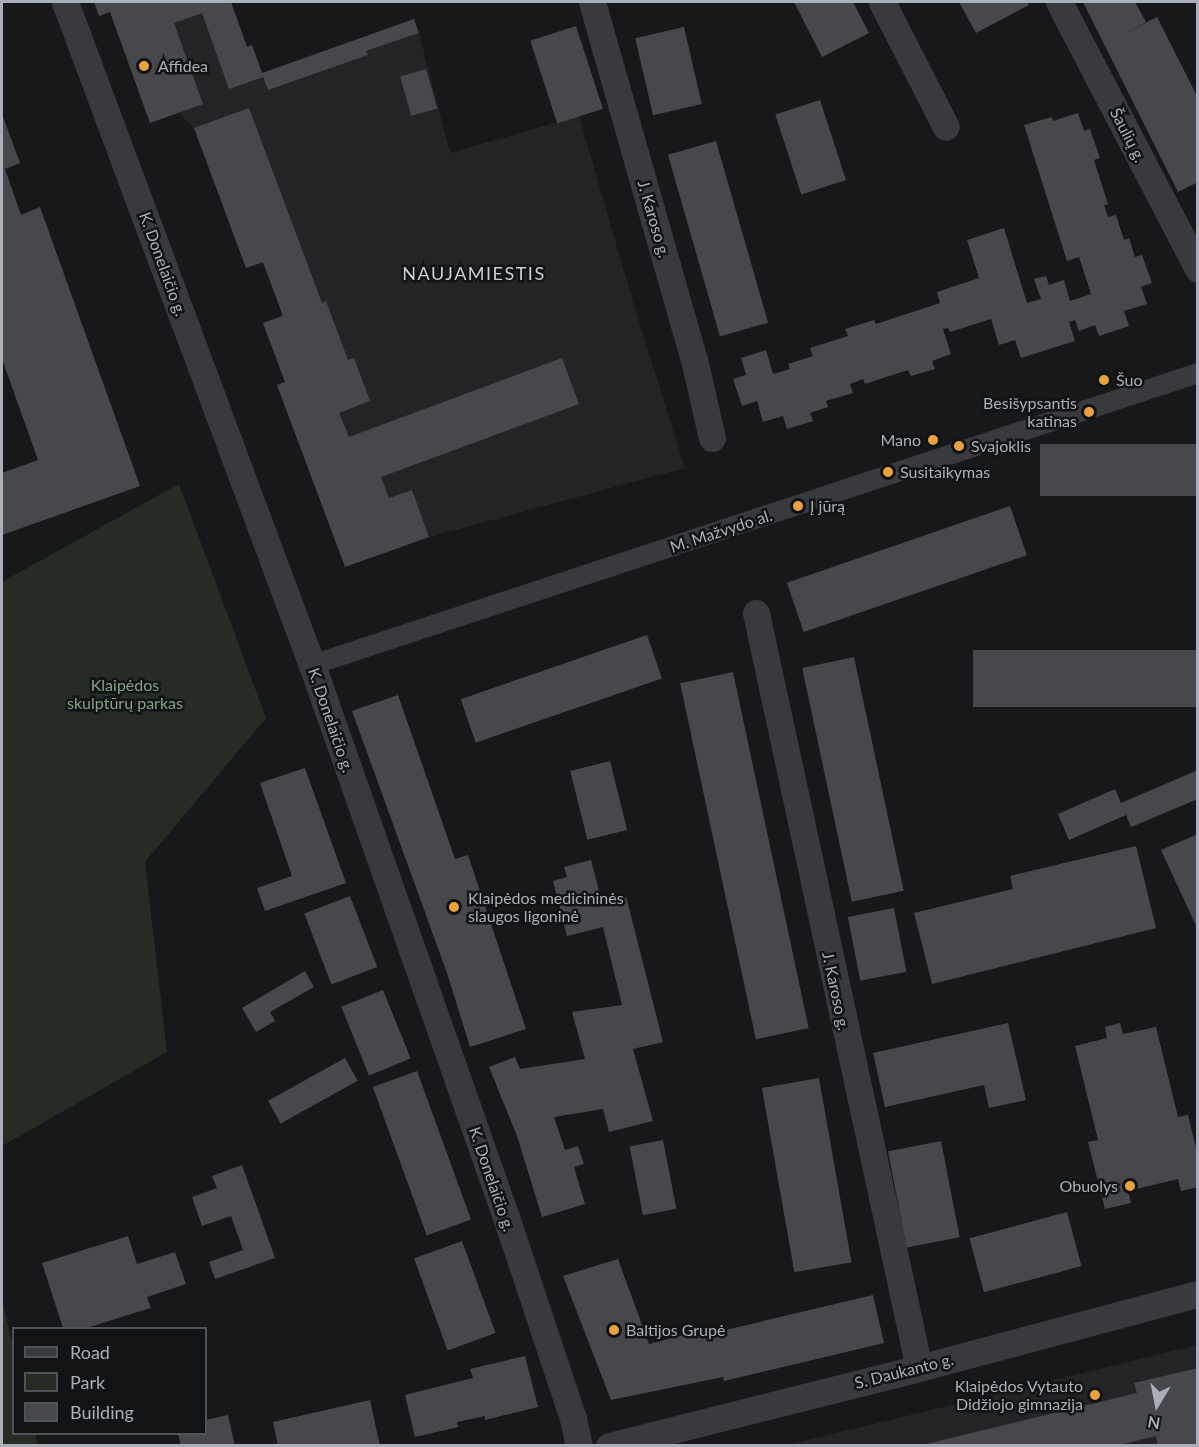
<!DOCTYPE html>
<html>
<head>
<meta charset="utf-8">
<style>
  body { margin:0 }
  #map { position:relative; width:1199px; height:1447px; overflow:hidden; background:#171819; font-family:Lato,sans-serif }
  div>[style] { position:absolute }
  [style*='--x'] { left:calc(var(--x)*1px); top:calc(var(--y)*1px); width:calc(var(--w)*1px); rotate:calc(var(--a)*1deg) }
  .built>* { inset:0; background:#232426 }
  .green>* { inset:0; background:#242c24 }
  .building>* { inset:0; background:#46484c; transform-origin:0 0 }
  .pedestrian>* { height:20px; margin:-10px; padding:0 10px; transform-origin:10px; border-radius:10px; background:#393a3e }
  .minor>* { height:27px; margin:-13.5px; padding:0 13.5px; transform-origin:13.5px; border-radius:13.5px; background:#393a3e }
  .dots>* { width:16px; height:16px; translate:-50% -50%; box-sizing:border-box; border:3px solid #121314; border-radius:50% }
  span { translate:-50% -50%; white-space:nowrap; text-align:center; line-height:1.15; -webkit-text-stroke:5px #121314; paint-order:stroke }
  .poi-label { font-size:16px; color:#aab0b9 }
  .left { translate:0 -50%; text-align:left }
  .right { translate:-100% -50%; text-align:right }
  .street-label { font-size:16px; color:#aab0b9 }
  .park-label { font-size:16px; color:#83a382 }
  .neighbourhood-label { font-size:18px; color:#cbced5; letter-spacing:1.5px }
  .frame { position:absolute; inset:0; border:3px solid #aab0b9; pointer-events:none }
  .legend { position:absolute; left:12px; top:1327px; width:195px; height:108px; box-sizing:border-box; background:#121314; border:2px solid #4f5256; margin:0; padding:8px 10px; list-style:none; font-size:18px; color:#aab0b9 }
  .legend li { display:flex; align-items:center; gap:12px; height:30px }
  .legend b { width:30px; border:2px solid #4f5256 }
  .north { position:absolute; left:1127px; top:1375px; width:60px; height:60px; -webkit-text-stroke:4px #121314; paint-order:stroke; rotate:190deg; font-size:16px; font-weight:700; line-height:24px; text-align:center; color:#aab0b9 }
  .north::after { content:''; display:block; margin:auto; width:21px; height:27px; background:#aab0b9; clip-path:polygon(50% 0,100% 100%,50% 72%,0 100%) }
</style>
</head>
<body>
<div id="map">
  <div class="built">
    <div style="clip-path:polygon(139px 2px,231px 2px,247px 47px,252px 45px,268px 90px,367px 55px,366px 51px,419px 33px,450px 153px,579px 116px,635px 309px,685px 468px,429px 537px,345px 567px,277px 385px,285px 382px,263px 323px,283px 315px,263px 263px,246px 268px,194px 128px,179px 113px,150px 123px,110px 12px)"></div>
    <div style="clip-path:polygon(1197px 1345px,1197px 1445px,787px 1445px)"></div>
  </div>
  <div class="green">
    <div style="clip-path:polygon(179px 484px,266px 718px,145px 862px,167px 1052px,2px 1146px,2px 582px)"></div>
    <div style="clip-path:polygon(2px 1298px,13px 1347px,14px 1434px,35px 1434px,38px 1445px,2px 1445px)"></div>
  </div>
  <div class="building">
    <div style="clip-path:polygon(94px 2px,231px 2px,247px 47px,252px 45px,262px 73px,414px 19px,419px 33px,366px 51px,368px 55px,268px 90px,263px 77px,229px 89px,202px 13px,174px 23px,203px 104px,150px 123px,110px 12px,99px 16px)"></div>
    <div style="clip-path:polygon(794px 2px,853px 2px,869px 33px,822px 57px)"></div>
    <div style="clip-path:polygon(959px 2px,1027px 2px,1029px 5px,976px 33px)"></div>
    <div style="clip-path:polygon(1083px 2px,1135px 2px,1146px 22px,1126px 33px,1157px 17px,1198px 98px,1198px 182px,1178px 192px)"></div>
    <div style="left:576px;top:26px;width:87px;height:48px;rotate:72deg"></div>
    <div style="left:684px;top:27px;width:79px;height:50px;rotate:77deg"></div>
    <div style="left:426px;top:69px;width:41px;height:27px;rotate:74deg"></div>
    <div style="left:820px;top:100px;width:84px;height:47px;rotate:72deg"></div>
    <div style="clip-path:polygon(249px 108px,322px 303px,326px 301px,348px 360px,354px 358px,370px 401px,339px 413px,349px 437px,562px 358px,579px 404px,381px 477px,389px 498px,412px 490px,429px 537px,345px 567px,277px 385px,285px 382px,263px 323px,283px 316px,263px 262px,246px 268px,194px 128px)"></div>
    <div style="clip-path:polygon(1078px 113px,1084px 131px,1090px 129px,1100px 158px,1094px 160px,1108px 204px,1104px 205px,1108px 217px,1116px 215px,1124px 240px,1129px 238px,1135px 257px,1142px 255px,1152px 283px,1141px 287px,1147px 304px,1124px 311px,1129px 326px,1099px 336px,1095px 325px,1079px 331px,1075px 320px,1069px 322px,1075px 341px,1021px 358px,1015px 340px,999px 345px,991px 319px,950px 332px,948px 328px,943px 329px,951px 354px,932px 361px,935px 369px,911px 376px,908px 370px,865px 384px,863px 379px,850px 384px,853px 393px,826px 401px,828px 407px,810px 413px,813px 421px,787px 429px,783px 416px,763px 422px,757px 401px,742px 406px,733px 379px,746px 375px,741px 358px,766px 350px,773px 374px,790px 369px,788px 364px,813px 356px,810px 348px,848px 336px,845px 329px,874px 320px,876px 324px,940px 303px,937px 292px,979px 278px,967px 240px,1004px 228px,1027px 303px,1041px 299px,1034px 279px,1046px 276px,1049px 285px,1064px 280px,1070px 301px,1091px 294px,1079px 257px,1067px 261px,1024px 125px,1052px 117px,1053px 121px)"></div>
    <div style="clip-path:polygon(2px 114px,20px 163px,5px 169px,21px 215px,40px 207px,140px 486px,2px 535px,2px 473px,38px 460px,2px 359px)"></div>
    <div style="left:716px;top:141px;width:189px;height:50px;rotate:74deg"></div>
    <div style="left:1198px;top:444px;width:52px;height:158px;rotate:90deg"></div>
    <div style="left:1010px;top:506px;width:52px;height:236px;rotate:71deg"></div>
    <div style="left:647px;top:635px;width:46px;height:197px;rotate:71deg"></div>
    <div style="left:1198px;top:650px;width:57px;height:225px;rotate:90deg"></div>
    <div style="left:854px;top:657px;width:239px;height:53px;rotate:78deg"></div>
    <div style="left:733px;top:672px;width:364px;height:54px;rotate:78deg"></div>
    <div style="clip-path:polygon(398px 695px,455px 859px,468px 855px,526px 1029px,470px 1047px,447px 973px,352px 711px)"></div>
    <div style="left:610px;top:761px;width:71px;height:41px;rotate:76deg"></div>
    <div style="clip-path:polygon(305px 768px,346px 883px,265px 911px,257px 888px,292px 876px,260px 783px)"></div>
    <div style="clip-path:polygon(1198px 770px,1198px 799px,1131px 827px,1126px 815px,1069px 840px,1058px 814px,1115px 789px,1121px 803px)"></div>
    <div style="clip-path:polygon(1198px 834px,1198px 930px,1161px 850px)"></div>
    <div style="clip-path:polygon(1136px 846px,1156px 928px,932px 984px,914px 913px,1013px 889px,1010px 876px)"></div>
    <div style="clip-path:polygon(591px 860px,602px 902px,626px 896px,663px 1042px,633px 1049px,653px 1121px,609px 1132px,603px 1109px,554px 1117px,565px 1150px,578px 1146px,584px 1164px,574px 1167px,585px 1204px,542px 1217px,517px 1136px,489px 1067px,515px 1057px,520px 1069px,585px 1059px,572px 1012px,622px 1005px,603px 927px,567px 936px,553px 881px,567px 877px,564px 867px)"></div>
    <div style="left:350px;top:896px;width:76px;height:49px;rotate:69deg"></div>
    <div style="left:894px;top:908px;width:65px;height:47px;rotate:79deg"></div>
    <div style="clip-path:polygon(305px 971px,314px 987px,270px 1012px,275px 1021px,256px 1032px,242px 1008px)"></div>
    <div style="left:383px;top:990px;width:74px;height:45px;rotate:68deg"></div>
    <div style="clip-path:polygon(1008px 1023px,1026px 1100px,989px 1108px,984px 1085px,885px 1107px,873px 1053px)"></div>
    <div style="clip-path:polygon(1120px 1023px,1123px 1034px,1156px 1027px,1178px 1117px,1188px 1115px,1198px 1156px,1198px 1187px,1181px 1191px,1178px 1179px,1128px 1191px,1131px 1203px,1105px 1209px,1088px 1142px,1098px 1140px,1075px 1046px,1107px 1038px,1105px 1027px)"></div>
    <div style="left:345px;top:1058px;width:26px;height:88px;rotate:61deg"></div>
    <div style="left:417px;top:1071px;width:158px;height:47px;rotate:70deg"></div>
    <div style="left:819px;top:1078px;width:187px;height:58px;rotate:80deg"></div>
    <div style="left:663px;top:1140px;width:70px;height:34px;rotate:79deg"></div>
    <div style="left:941px;top:1141px;width:98px;height:54px;rotate:79deg"></div>
    <div style="clip-path:polygon(242px 1165px,275px 1258px,215px 1279px,209px 1262px,243px 1250px,231px 1216px,202px 1226px,192px 1197px,217px 1188px,212px 1176px)"></div>
    <div style="left:1067px;top:1212px;width:56px;height:101px;rotate:75deg"></div>
    <div style="clip-path:polygon(128px 1236px,137px 1264px,175px 1252px,186px 1284px,147px 1297px,151px 1308px,86px 1328px,63px 1328px,42px 1263px)"></div>
    <div style="left:462px;top:1241px;width:98px;height:51px;rotate:70deg"></div>
    <div style="clip-path:polygon(618px 1259px,649px 1344px,711px 1328px,713px 1333px,873px 1295px,884px 1343px,724px 1381px,723px 1377px,611px 1400px,563px 1276px)"></div>
    <div style="clip-path:polygon(525px 1356px,538px 1407px,485px 1420px,485px 1416px,457px 1422px,458px 1427px,415px 1437px,405px 1395px,473px 1378px,470px 1369px)"></div>
    <div style="clip-path:polygon(1198px 1368px,1198px 1446px,1158px 1446px,1156px 1436px,1115px 1446px,918px 1446px,1137px 1393px,1134px 1383px)"></div>
    <div style="clip-path:polygon(370px 1400px,380px 1446px,278px 1446px,273px 1422px)"></div>
    <div style="clip-path:polygon(228px 1415px,235px 1446px,181px 1446px,178px 1434px,206px 1434px,206px 1420px)"></div>
  </div>
  <div class="pedestrian">
    <div style="--x:312;--y:665;--w:933;--a:-18.24"></div>
  </div>
  <div class="minor">
    <div style="--x:65;--y:2;--w:708;--a:69.57"></div>
    <div style="--x:312;--y:665;--w:585;--a:70.64"></div>
    <div style="--x:506;--y:1217;--w:212;--a:71.6"></div>
    <div style="--x:573;--y:1418;--w:29;--a:78"></div>
    <div style="--x:592;--y:2;--w:371;--a:74.1"></div>
    <div style="--x:694;--y:359;--w:81;--a:77.2"></div>
    <div style="--x:882;--y:2;--w:140;--a:62.9"></div>
    <div style="--x:1059;--y:2;--w:301;--a:62.5"></div>
    <div style="--x:756;--y:613;--w:772;--a:77.82"></div>
    <div style="--x:609;--y:1446;--w:320;--a:-14.1"></div>
    <div style="--x:919;--y:1368;--w:289;--a:-14.9"></div>
  </div>
  <div class="dots">
    <div style="left:144px;top:66px;background:#eaa23f"></div>
    <div style="left:1104px;top:380px;background:#eaa23f"></div>
    <div style="left:1089px;top:412px;background:#eaa23f"></div>
    <div style="left:933px;top:440px;background:#eaa23f"></div>
    <div style="left:959px;top:446px;background:#eaa23f"></div>
    <div style="left:888px;top:472px;background:#eaa23f"></div>
    <div style="left:798px;top:506px;background:#eaa23f"></div>
    <div style="left:454px;top:907px;background:#eaa23f"></div>
    <div style="left:1130px;top:1186px;background:#eaa23f"></div>
    <div style="left:614px;top:1330px;background:#eaa23f"></div>
    <div style="left:1095px;top:1395px;background:#eaa23f"></div>
  </div>
  <div class="poi-label">
    <span class="left" style="left:158px;top:66px">Affidea</span>
    <span class="left" style="left:1116px;top:380px">Šuo</span>
    <span class="right" style="left:1077px;top:412px">Besišypsantis<br>katinas</span>
    <span class="right" style="left:921px;top:440px">Mano</span>
    <span class="left" style="left:971px;top:446px">Svajoklis</span>
    <span class="left" style="left:900px;top:472px">Susitaikymas</span>
    <span class="left" style="left:810px;top:506px">Į jūrą</span>
    <span class="left" style="left:468px;top:907px">Klaipėdos medicininės<br>slaugos ligoninė</span>
    <span class="right" style="left:1118px;top:1186px">Obuolys</span>
    <span class="left" style="left:626px;top:1330px">Baltijos Grupė</span>
    <span class="right" style="left:1083px;top:1395px">Klaipėdos Vytauto<br>Didžiojo gimnazija</span>
  </div>
  <div class="street-label">
    <span style="left:1128px;top:135px;rotate:63deg">Šaulių g.</span>
    <span style="left:654px;top:219px;rotate:74deg">J. Karoso g.</span>
    <span style="left:163px;top:264px;rotate:70deg">K. Donelaičio g.</span>
    <span style="left:721px;top:531px;rotate:-18deg">M. Mažvydo al.</span>
    <span style="left:331px;top:720px;rotate:71deg">K. Donelaičio g.</span>
    <span style="left:836px;top:991px;rotate:78deg">J. Karoso g.</span>
    <span style="left:492px;top:1179px;rotate:71deg">K. Donelaičio g.</span>
    <span style="left:904px;top:1371px;rotate:-14deg">S. Daukanto g.</span>
  </div>
  <div class="park-label">
    <span style="left:125px;top:694px">Klaipėdos<br>skulptūrų parkas</span>
  </div>
  <div class="neighbourhood-label">
    <span style="left:474px;top:273px">NAUJAMIESTIS</span>
  </div>
  <div class="frame"></div>
  <ul class="legend">
  <li><b style="height:8px;background:#393a3e"></b>Road</li>
  <li><b style="height:16px;background:#242c24"></b>Park</li>
  <li><b style="height:16px;background:#46484c"></b>Building</li>
  </ul>
  <div class="north">N</div>
</div>
</body>
</html>
